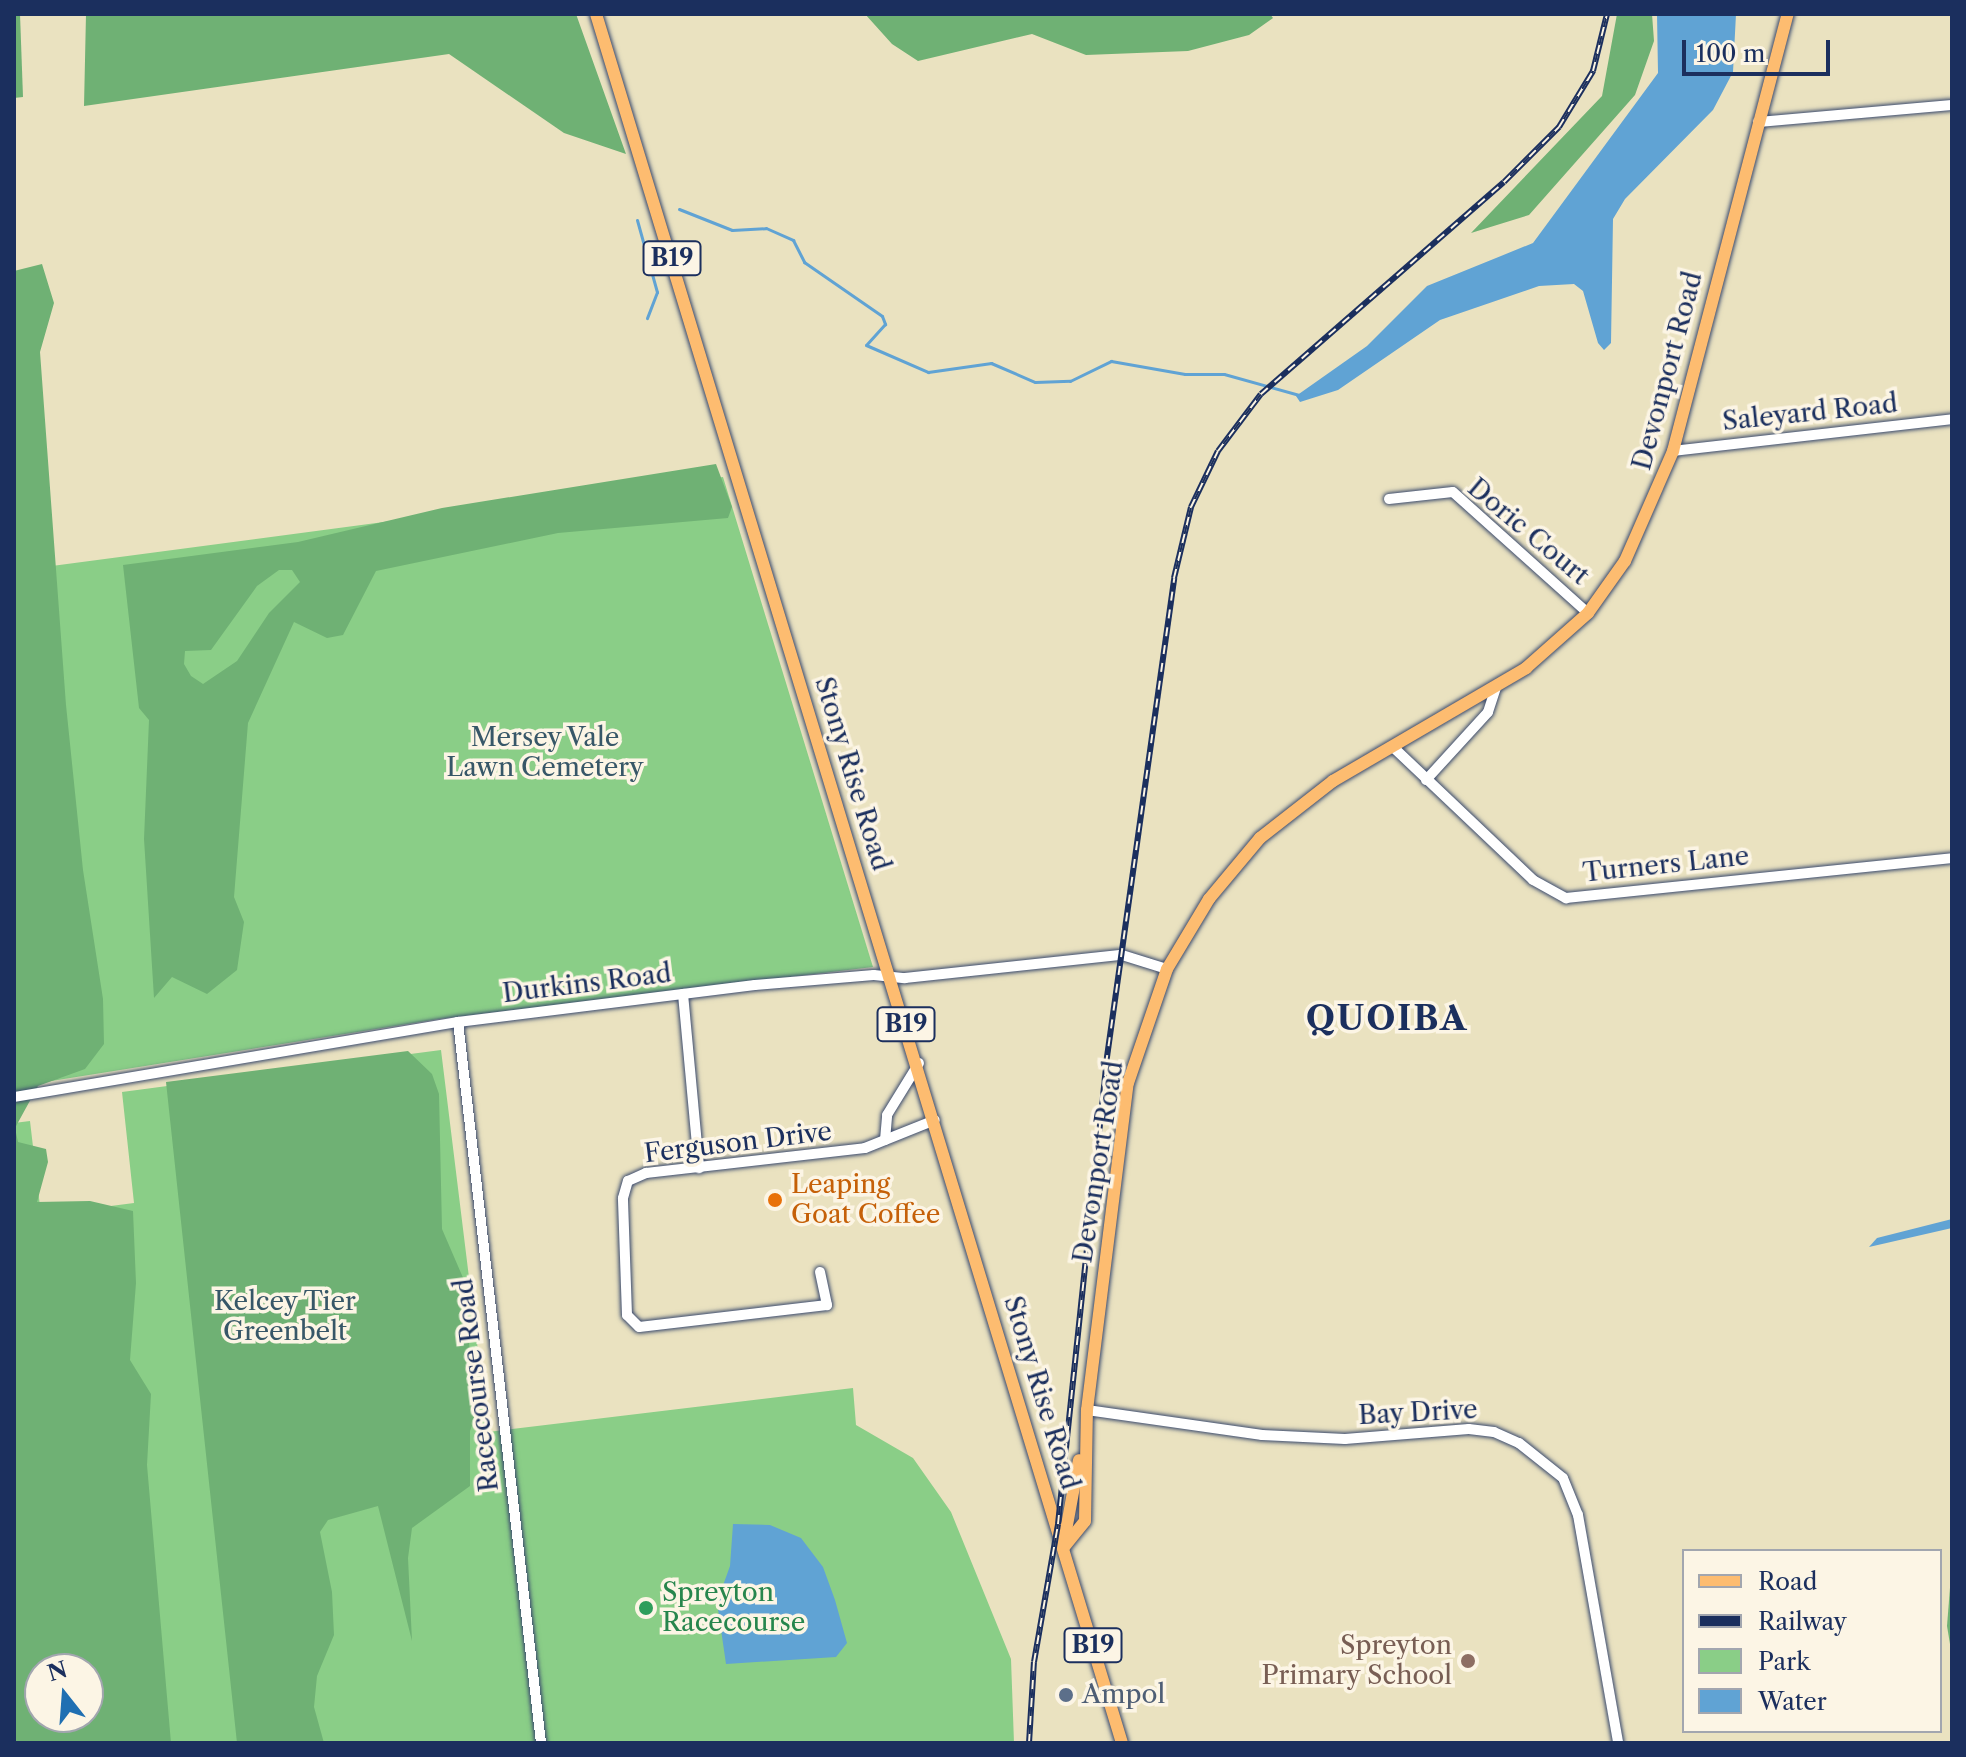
<!DOCTYPE html>
<html>
<head>
<meta charset="utf-8">
<style>
  body { margin:0 }
  #map { position:relative; width:1966px; height:1757px; overflow:hidden; background:#eae2c0; font-family:"Libre Caslon Text",serif }
  div>[style] { position:absolute }
  [style*='--x'] { left:calc(var(--x)*1px); top:calc(var(--y)*1px); width:calc(var(--w)*1px); rotate:calc(var(--a)*1deg) }
  .green>* { inset:0; background:#8ace87 }
  .forest>* { inset:0; background:#6fb174 }
  .water>* { inset:0; background:#60a3d4 }
  .stream>* { height:3px; margin:-1.5px; padding:0 1.5px; transform-origin:1.5px; border-radius:1.5px; background:#60a3d4 }
  .roads { filter:drop-shadow(0 0 2px #3a4a6d) drop-shadow(0 0 2px #3a4a6d) }
  .minor>* { height:10px; margin:-5px; padding:0 5px; transform-origin:5px; border-radius:5px; background:#fff }
  .major>* { height:12px; margin:-6px; padding:0 6px; transform-origin:6px; border-radius:6px; background:#fdbc70 }
  .rail>* { height:6px; margin-top:-3px; transform-origin:0; background:repeating-linear-gradient(90deg,#fcf5e5 0 9px,#1b2f5e 0 18px); box-sizing:border-box; border-block:2px solid #1b2f5e }
  .dots>* { width:22px; height:22px; translate:-50% -50%; box-sizing:border-box; border:4px solid #fcf5e5; border-radius:50% }
  span { translate:-50% -50%; white-space:nowrap; text-align:center; line-height:1.15; -webkit-text-stroke:7px #fcf5e5; paint-order:stroke }
  .shield-label span { padding:2px 6px; background:#fcf5e5; border:2px solid; border-radius:6px; -webkit-text-stroke-width:0 }
  .shield-label { font-size:24px; color:#1b2f5e; font-weight:700 }
  .street-label { font-size:26px; color:#1b2f5e }
  .park-label { font-size:26px; color:#375768 }
  .food-label { font-size:26px; color:#c56008 }
  .left { translate:0 -50%; text-align:left }
  .leisure-label { font-size:26px; color:#27864d }
  .education-label { font-size:26px; color:#785e54 }
  .right { translate:-100% -50%; text-align:right }
  .service-label { font-size:26px; color:#4e5e75 }
  .district-label { font-size:34px; color:#1b2f5e; font-weight:700; letter-spacing:2px }
  .frame { position:absolute; inset:0; border:16px solid #1b2f5e; pointer-events:none }
  .legend { position:absolute; left:1682px; top:1549px; width:260px; height:184px; box-sizing:border-box; background:#fcf5e5; border:2px solid #a2a6af; margin:0; padding:10px 14px; list-style:none; font-size:24px; color:#1b2f5e }
  .legend li { display:flex; align-items:center; gap:16px; height:40px }
  .legend b { width:40px; border:2px solid #a2a6af }
  .north { position:absolute; left:24px; top:1653px; width:80px; height:80px; box-sizing:border-box; background:#fcf5e5; border:2px solid #a2a6af; border-radius:50%; rotate:343deg; font-size:22px; font-weight:700; line-height:32px; text-align:center; color:#1b2f5e }
  .north::after { content:''; display:block; margin:auto; width:28px; height:36px; background:#1f6fb2; clip-path:polygon(50% 0,100% 100%,50% 72%,0 100%) }
  .scale { position:absolute; left:1682px; top:40px; width:148px; height:36px; box-sizing:border-box; border:4px solid #1b2f5e; border-top:0; padding-left:10px; font-size:24px; line-height:28px; white-space:nowrap; color:#1b2f5e; -webkit-text-stroke:6px #fcf5e5; paint-order:stroke }
</style>
</head>
<body>
<div id="map">
  <div class="green">
    <div style="clip-path:polygon(723px 477px,873px 967px,439px 1019px,14px 1087px,14px 571px)"></div>
    <div style="clip-path:polygon(evenodd,441px 1050px,488px 1432px,853px 1388px,856px 1425px,913px 1458px,951px 1512px,1011px 1659px,1014px 1743px,14px 1743px,14px 1123px,30px 1121px,41px 1215px,134px 1203px,122px 1092px,441px 1050px,40px 1669px,88px 1669px,88px 1717px,40px 1717px,40px 1669px)"></div>
  </div>
  <div class="forest">
    <div style="clip-path:polygon(14px 14px,20px 14px,23px 97px,14px 98px)"></div>
    <div style="clip-path:polygon(86px 14px,576px 14px,626px 154px,564px 133px,449px 54px,84px 106px)"></div>
    <div style="clip-path:polygon(865px 14px,1270px 14px,1273px 18px,1249px 35px,1188px 51px,1086px 55px,1032px 34px,918px 61px,892px 44px)"></div>
    <div style="clip-path:polygon(1617px 14px,1652px 14px,1654px 41px,1635px 95px,1529px 215px,1471px 233px,1602px 96px)"></div>
    <div style="clip-path:polygon(evenodd,42px 264px,54px 303px,40px 352px,66px 705px,83px 870px,103px 999px,104px 1044px,85px 1069px,38px 1086px,15px 1128px,18px 1142px,46px 1149px,48px 1162px,37px 1202px,90px 1201px,133px 1211px,136px 1283px,130px 1360px,151px 1394px,147px 1465px,171px 1743px,14px 1743px,14px 271px,42px 264px,40px 1669px,88px 1669px,88px 1717px,40px 1717px,40px 1669px)"></div>
    <div style="clip-path:polygon(evenodd,716px 464px,732px 507px,728px 518px,558px 533px,376px 571px,343px 635px,327px 638px,294px 622px,248px 723px,234px 897px,244px 922px,237px 970px,207px 994px,172px 977px,154px 998px,144px 839px,149px 720px,139px 708px,123px 565px,298px 542px,442px 508px,716px 464px,279px 570px,292px 570px,300px 582px,269px 613px,237px 661px,203px 684px,191px 676px,184px 664px,185px 651px,211px 650px,257px 586px,279px 570px)"></div>
    <div style="clip-path:polygon(408px 1051px,432px 1074px,439px 1094px,442px 1229px,464px 1280px,475px 1417px,470px 1431px,470px 1486px,412px 1528px,408px 1558px,412px 1641px,378px 1506px,328px 1520px,320px 1532px,332px 1592px,334px 1635px,317px 1676px,314px 1707px,324px 1743px,237px 1743px,166px 1082px)"></div>
    <div style="clip-path:polygon(1952px 1562px,1952px 1656px,1947px 1626px)"></div>
  </div>
  <div class="water">
    <div style="clip-path:polygon(1657px 14px,1736px 14px,1733px 72px,1713px 110px,1625px 199px,1613px 219px,1611px 343px,1604px 350px,1598px 343px,1583px 291px,1574px 284px,1539px 286px,1440px 320px,1338px 390px,1300px 402px,1296px 396px,1367px 346px,1427px 286px,1533px 243px,1658px 73px)"></div>
    <div style="clip-path:polygon(1952px 1219px,1952px 1228px,1869px 1247px,1877px 1238px)"></div>
    <div style="clip-path:polygon(733px 1524px,770px 1525px,801px 1538px,823px 1567px,835px 1600px,847px 1643px,836px 1657px,726px 1664px,717px 1602px,730px 1566px)"></div>
  </div>
  <div class="stream">
    <div style="--x:679;--y:209;--w:57;--a:21.6"></div>
    <div style="--x:732;--y:230;--w:34;--a:-3"></div>
    <div style="--x:766;--y:228;--w:30;--a:24"></div>
    <div style="--x:793;--y:240;--w:25;--a:63"></div>
    <div style="--x:804;--y:262;--w:95;--a:34.7"></div>
    <div style="--x:882;--y:316;--w:9;--a:69"></div>
    <div style="--x:885;--y:324;--w:28;--a:132"></div>
    <div style="--x:866;--y:345;--w:68;--a:23.5"></div>
    <div style="--x:928;--y:372;--w:64;--a:-8.1"></div>
    <div style="--x:991;--y:363;--w:48;--a:23.4"></div>
    <div style="--x:1035;--y:382;--w:35;--a:-2"></div>
    <div style="--x:1070;--y:381;--w:46;--a:-26"></div>
    <div style="--x:1111;--y:361;--w:75;--a:10"></div>
    <div style="--x:1185;--y:374;--w:39;--a:0"></div>
    <div style="--x:1224;--y:374;--w:78;--a:15.6"></div>
    <div style="--x:637;--y:220;--w:75;--a:74.5"></div>
    <div style="--x:657;--y:292;--w:28;--a:111"></div>
  </div>
  <div class="roads">
    <div class="minor">
      <div style="--x:1758;--y:122;--w:195;--a:-5"></div>
      <div style="--x:1673;--y:451;--w:281;--a:-6.5"></div>
      <div style="--x:1389;--y:499;--w:64;--a:-6.2"></div>
      <div style="--x:1453;--y:492;--w:181;--a:41.9"></div>
      <div style="--x:1393;--y:747;--w:193;--a:43.5"></div>
      <div style="--x:1533;--y:880;--w:38;--a:29"></div>
      <div style="--x:1566;--y:898;--w:388;--a:-5.9"></div>
      <div style="--x:1426;--y:780;--w:92;--a:-47.6"></div>
      <div style="--x:1488;--y:712;--w:28;--a:-72"></div>
      <div style="--x:683;--y:994;--w:175;--a:84.7"></div>
      <div style="--x:458;--y:1022;--w:726;--a:83.43"></div>
      <div style="--x:14;--y:1097;--w:450;--a:-9.6"></div>
      <div style="--x:458;--y:1022;--w:299;--a:-7.1"></div>
      <div style="--x:755;--y:985;--w:119;--a:-4.8"></div>
      <div style="--x:874;--y:975;--w:31;--a:6"></div>
      <div style="--x:905;--y:978;--w:218;--a:-6.1"></div>
      <div style="--x:1122;--y:955;--w:47;--a:17.3"></div>
      <div style="--x:885;--y:1140;--w:25;--a:-85"></div>
      <div style="--x:887;--y:1115;--w:61;--a:-58.4"></div>
      <div style="--x:820;--y:1272;--w:34;--a:78"></div>
      <div style="--x:827;--y:1305;--w:189;--a:173.3"></div>
      <div style="--x:639;--y:1327;--w:17;--a:-135"></div>
      <div style="--x:627;--y:1315;--w:117;--a:-92"></div>
      <div style="--x:623;--y:1198;--w:18;--a:-74"></div>
      <div style="--x:628;--y:1181;--w:20;--a:-24"></div>
      <div style="--x:646;--y:1173;--w:220;--a:-6.5"></div>
      <div style="--x:865;--y:1148;--w:75;--a:-21.8"></div>
      <div style="--x:1087;--y:1410;--w:177;--a:8.1"></div>
      <div style="--x:1262;--y:1435;--w:83;--a:2.8"></div>
      <div style="--x:1345;--y:1439;--w:124;--a:-4.6"></div>
      <div style="--x:1469;--y:1429;--w:25;--a:7"></div>
      <div style="--x:1494;--y:1432;--w:27;--a:24"></div>
      <div style="--x:1519;--y:1443;--w:56;--a:38.5"></div>
      <div style="--x:1563;--y:1478;--w:40;--a:68"></div>
      <div style="--x:1578;--y:1515;--w:231;--a:80"></div>
    </div>
    <div class="major">
      <div style="--x:596;--y:14;--w:1807;--a:73.08"></div>
      <div style="--x:1065;--y:1536;--w:77;--a:-79.6"></div>
      <div style="--x:1064;--y:1547;--w:33;--a:-51"></div>
      <div style="--x:1085;--y:1521;--w:111;--a:-89"></div>
      <div style="--x:1087;--y:1410;--w:330;--a:-82.9"></div>
      <div style="--x:1128;--y:1083;--w:120;--a:-71.1"></div>
      <div style="--x:1167;--y:969;--w:82;--a:-59"></div>
      <div style="--x:1209;--y:899;--w:80;--a:-50.1"></div>
      <div style="--x:1260;--y:838;--w:93;--a:-38"></div>
      <div style="--x:1333;--y:781;--w:224;--a:-30.3"></div>
      <div style="--x:1526;--y:668;--w:83;--a:-41.6"></div>
      <div style="--x:1588;--y:613;--w:64;--a:-54.6"></div>
      <div style="--x:1625;--y:561;--w:120;--a:-66.4"></div>
      <div style="--x:1673;--y:451;--w:452;--a:-75.3"></div>
    </div>
  </div>
  <div class="rail">
    <div style="--x:1029;--y:1743;--w:81;--a:-86.5"></div>
    <div style="--x:1034;--y:1662;--w:140;--a:-80.1"></div>
    <div style="--x:1058;--y:1524;--w:462;--a:-84"></div>
    <div style="--x:1106;--y:1064;--w:491;--a:-82"></div>
    <div style="--x:1174;--y:578;--w:73;--a:-76.5"></div>
    <div style="--x:1191;--y:507;--w:62;--a:-64.3"></div>
    <div style="--x:1218;--y:451;--w:71;--a:-53"></div>
    <div style="--x:1261;--y:394;--w:322;--a:-41.1"></div>
    <div style="--x:1504;--y:182;--w:78;--a:-45"></div>
    <div style="--x:1559;--y:127;--w:66;--a:-58.7"></div>
    <div style="--x:1593;--y:71;--w:59;--a:-76.2"></div>
  </div>
  <div class="dots">
    <div style="left:775px;top:1200px;background:#e8710a"></div>
    <div style="left:646px;top:1608px;background:#2e9e5b"></div>
    <div style="left:1468px;top:1661px;background:#8d6e63"></div>
    <div style="left:1066px;top:1695px;background:#5c6f8a"></div>
  </div>
  <div class="shield-label">
    <span style="left:672px;top:258px">B19</span>
    <span style="left:906px;top:1024px">B19</span>
    <span style="left:1093px;top:1645px">B19</span>
  </div>
  <div class="street-label">
    <span style="left:1668px;top:371px;rotate:-75deg">Devonport Road</span>
    <span style="left:1810px;top:413px;rotate:-6deg">Saleyard Road</span>
    <span style="left:1528px;top:532px;rotate:40deg">Doric Court</span>
    <span style="left:852px;top:774px;rotate:73deg">Stony Rise Road</span>
    <span style="left:1666px;top:865px;rotate:-6deg">Turners Lane</span>
    <span style="left:587px;top:984px;rotate:-7deg">Durkins Road</span>
    <span style="left:738px;top:1143px;rotate:-7deg">Ferguson Drive</span>
    <span style="left:1099px;top:1162px;rotate:-81deg">Devonport Road</span>
    <span style="left:477px;top:1385px;rotate:-97deg">Racecourse Road</span>
    <span style="left:1041px;top:1393px;rotate:73deg">Stony Rise Road</span>
    <span style="left:1418px;top:1413px;rotate:-3deg">Bay Drive</span>
  </div>
  <div class="park-label">
    <span style="left:545px;top:753px">Mersey Vale<br>Lawn Cemetery</span>
    <span style="left:285px;top:1317px">Kelcey Tier<br>Greenbelt</span>
  </div>
  <div class="food-label">
    <span class="left" style="left:791px;top:1200px">Leaping<br>Goat Coffee</span>
  </div>
  <div class="leisure-label">
    <span class="left" style="left:662px;top:1608px">Spreyton<br>Racecourse</span>
  </div>
  <div class="education-label">
    <span class="right" style="left:1452px;top:1661px">Spreyton<br>Primary School</span>
  </div>
  <div class="service-label">
    <span class="left" style="left:1082px;top:1695px">Ampol</span>
  </div>
  <div class="district-label">
    <span style="left:1387px;top:1019px">QUOIBA</span>
  </div>
  <div class="frame"></div>
  <ul class="legend">
  <li><b style="height:10px;background:#fdbc70"></b>Road</li>
  <li><b style="height:10px;background:#1b2f5e"></b>Railway</li>
  <li><b style="height:22px;background:#8ace87"></b>Park</li>
  <li><b style="height:22px;background:#60a3d4"></b>Water</li>
  </ul>
  <div class="north">N</div>
  <div class="scale">100 m</div>
</div>
</body>
</html>
